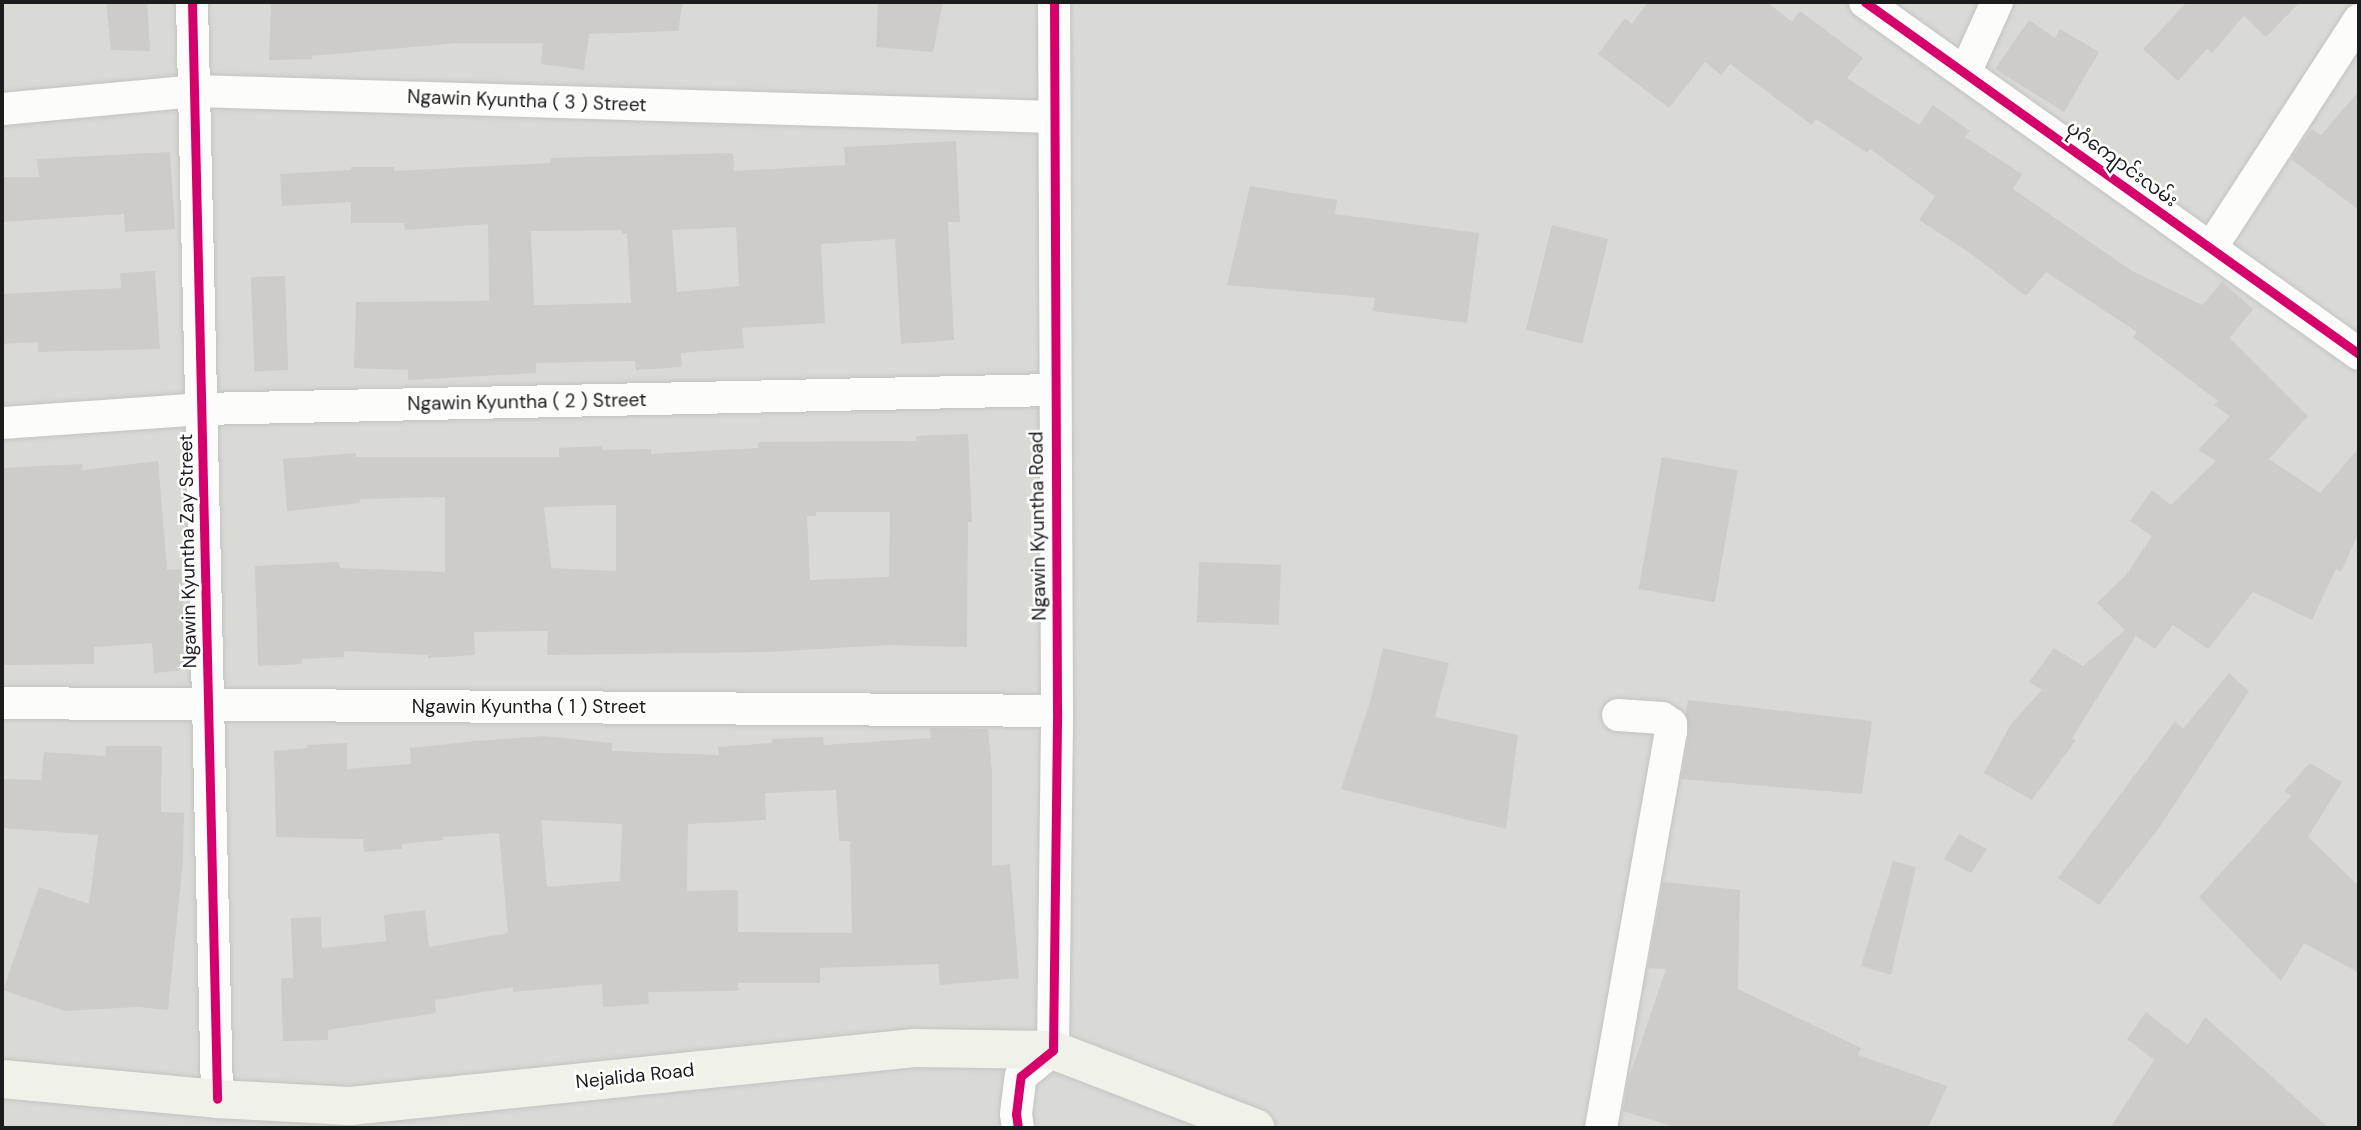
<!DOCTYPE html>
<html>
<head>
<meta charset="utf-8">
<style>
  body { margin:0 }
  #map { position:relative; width:2361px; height:1130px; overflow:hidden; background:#eaeae5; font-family:"DM Sans","Noto Sans Myanmar",sans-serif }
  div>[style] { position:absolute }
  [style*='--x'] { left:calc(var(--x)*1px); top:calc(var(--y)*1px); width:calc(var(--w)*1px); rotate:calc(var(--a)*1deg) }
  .residential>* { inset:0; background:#d9d9d6; transform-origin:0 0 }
  .building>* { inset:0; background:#cdccc8; transform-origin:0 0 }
  .roads { filter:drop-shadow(0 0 2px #c3c3c1) drop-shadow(0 0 2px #c3c3c1) }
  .minor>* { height:32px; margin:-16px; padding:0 16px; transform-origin:16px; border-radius:16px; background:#fcfcfb }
  .secondary>* { height:38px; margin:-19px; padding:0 19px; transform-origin:19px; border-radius:19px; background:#f0f2e9 }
  .cycleway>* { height:9px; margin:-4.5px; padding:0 4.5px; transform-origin:4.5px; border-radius:4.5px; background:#d6006c }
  span { translate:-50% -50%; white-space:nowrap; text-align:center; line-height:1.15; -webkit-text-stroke:5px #fff; paint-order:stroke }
  .street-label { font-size:19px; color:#1c1c1c }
  .frame { position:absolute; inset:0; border:4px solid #1c1c1c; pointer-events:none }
</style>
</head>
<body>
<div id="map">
  <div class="residential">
    <div style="left:2px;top:2px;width:2357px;height:1126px"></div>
  </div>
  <div class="building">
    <div style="clip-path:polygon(106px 2px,147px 2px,150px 51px,111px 50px)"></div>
    <div style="clip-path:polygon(271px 2px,683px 2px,678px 31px,589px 34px,584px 70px,541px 64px,543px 43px,458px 43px,312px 56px,312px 59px,269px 60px)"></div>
    <div style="clip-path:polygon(878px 2px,943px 2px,933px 52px,876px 47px)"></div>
    <div style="clip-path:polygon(1648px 2px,1767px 2px,1792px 22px,1800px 11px,1863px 58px,1847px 78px,1919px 125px,1933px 105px,1970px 131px,1965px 137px,2022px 174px,2013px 189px,2132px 271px,2202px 305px,2222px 282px,2253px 309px,2230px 338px,2308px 416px,2269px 459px,2320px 493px,2359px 448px,2359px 532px,2341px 572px,2336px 569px,2312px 620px,2253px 592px,2208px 649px,2173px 625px,2155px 649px,2136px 636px,2072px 738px,2076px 740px,2032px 800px,1984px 773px,2011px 724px,2042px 690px,2029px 682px,2054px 648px,2083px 666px,2125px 630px,2097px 603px,2126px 575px,2152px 536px,2130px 521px,2152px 490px,2171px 505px,2216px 461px,2198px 450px,2230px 416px,2214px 405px,2218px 401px,2133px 337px,2137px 332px,2046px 272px,2026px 296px,1970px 253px,1919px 220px,1935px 196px,1870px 149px,1867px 153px,1816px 119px,1812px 125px,1730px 64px,1721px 75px,1705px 62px,1669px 108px,1598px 54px,1625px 18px,1632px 24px)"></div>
    <div style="clip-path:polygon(2187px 2px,2300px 2px,2266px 37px,2244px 16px,2212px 53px,2207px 49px,2178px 81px,2143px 49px)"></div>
    <div style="clip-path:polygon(2029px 20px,2055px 38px,2060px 29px,2099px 52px,2064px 112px,1995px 69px)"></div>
    <div style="clip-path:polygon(2359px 91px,2359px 210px,2291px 159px,2312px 129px,2321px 135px)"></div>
    <div style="clip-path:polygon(evenodd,956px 141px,960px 222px,948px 222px,954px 340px,901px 344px,895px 239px,821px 244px,825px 323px,742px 328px,744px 348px,681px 353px,682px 367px,636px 370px,635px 361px,536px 363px,536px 373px,408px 380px,408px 370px,354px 368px,356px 302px,489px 301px,488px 224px,405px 230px,404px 223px,351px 223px,351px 202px,282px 206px,280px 174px,351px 170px,351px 167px,394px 167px,394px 171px,550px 163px,551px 158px,733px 153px,734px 171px,845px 165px,844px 147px,956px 141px,736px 227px,739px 286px,677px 292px,672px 230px,736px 227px,956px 141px,622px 230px,622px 234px,627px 234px,631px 303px,534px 305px,531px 231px,622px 230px)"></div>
    <div style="clip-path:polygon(170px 152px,175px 229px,125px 232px,124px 214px,2px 222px,2px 177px,39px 177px,37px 159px)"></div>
    <div style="clip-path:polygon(1250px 186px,1337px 200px,1335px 214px,1479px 233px,1467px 323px,1373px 311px,1375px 298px,1227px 285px)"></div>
    <div style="left:1552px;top:225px;width:58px;height:108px;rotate:14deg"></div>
    <div style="clip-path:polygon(155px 271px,160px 349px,38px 352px,38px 342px,2px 344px,2px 294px,121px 288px,120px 273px)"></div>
    <div style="left:285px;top:276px;width:94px;height:34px;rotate:88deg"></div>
    <div style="clip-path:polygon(evenodd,968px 434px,972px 522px,968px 522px,967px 647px,889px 645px,768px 652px,547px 655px,548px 631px,474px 632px,475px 655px,428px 658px,428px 655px,344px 651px,344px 657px,302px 659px,302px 664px,258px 666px,255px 566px,339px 562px,340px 568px,445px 572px,445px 497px,360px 499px,360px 503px,287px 511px,283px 459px,356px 453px,356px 457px,559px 457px,559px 448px,602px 446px,602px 450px,651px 449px,651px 454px,758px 448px,758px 442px,916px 441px,916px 436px,968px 434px,616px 505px,616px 571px,551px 568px,544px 507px,616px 505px,968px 434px,816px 512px,890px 512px,889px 577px,810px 580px,807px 516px,816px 516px,816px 512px)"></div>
    <div style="left:1662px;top:457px;width:77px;height:134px;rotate:10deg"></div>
    <div style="clip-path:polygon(158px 461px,167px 570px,181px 569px,188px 670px,154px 673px,152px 643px,94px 647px,94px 664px,2px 665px,2px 468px,82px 464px,83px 470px)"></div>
    <div style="left:1199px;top:562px;width:82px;height:60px;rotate:2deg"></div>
    <div style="clip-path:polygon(1383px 648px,1449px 663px,1435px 717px,1518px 735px,1506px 829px,1341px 789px,1370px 702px)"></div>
    <div style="clip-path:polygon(2229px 673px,2249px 691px,2159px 828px,2099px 905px,2058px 878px,2175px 721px,2183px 729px)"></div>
    <div style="clip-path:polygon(1688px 700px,1872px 721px,1862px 794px,1681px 779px,1689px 732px,1686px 714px)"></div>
    <div style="clip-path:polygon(evenodd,930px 728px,988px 729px,992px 772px,992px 866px,1010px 864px,1019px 978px,940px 985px,938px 964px,820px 968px,820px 983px,738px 983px,738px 991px,648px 992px,649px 1004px,603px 1007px,602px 984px,513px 992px,513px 987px,435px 1000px,436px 1013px,328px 1030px,328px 1040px,283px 1041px,281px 978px,293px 978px,291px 918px,321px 917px,322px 948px,386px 941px,384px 915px,425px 910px,429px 947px,508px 933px,499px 833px,443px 837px,443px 840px,402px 844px,402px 849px,364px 852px,363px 839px,276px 837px,274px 751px,307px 748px,307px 745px,347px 743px,347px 769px,411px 764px,410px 748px,476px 741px,544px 736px,612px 743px,612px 751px,719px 755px,718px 747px,772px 743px,772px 739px,823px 737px,824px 745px,931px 738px,930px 728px,836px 790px,839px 841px,850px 841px,852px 933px,738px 932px,738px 890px,687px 891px,688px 824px,766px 820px,765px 793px,836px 790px,930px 728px,541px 820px,622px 824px,620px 881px,547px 887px,541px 820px)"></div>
    <div style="clip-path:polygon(106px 746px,162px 746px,161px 812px,184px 813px,183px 860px,168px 1010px,138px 1007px,65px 1011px,3px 990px,39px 887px,89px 904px,98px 835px,2px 828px,2px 779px,41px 780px,44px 752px,105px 756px)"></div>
    <div style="clip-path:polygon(2310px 763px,2342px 782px,2308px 837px,2359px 886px,2359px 973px,2304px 943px,2281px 981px,2199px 897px,2291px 796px,2284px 791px)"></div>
    <div style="clip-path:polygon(1959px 834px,1987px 849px,1971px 873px,1944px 859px)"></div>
    <div style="clip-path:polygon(1893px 861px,1916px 867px,1891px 975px,1861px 966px)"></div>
    <div style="clip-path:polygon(1663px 882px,1740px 890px,1738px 989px,1861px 1048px,1858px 1055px,1947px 1086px,1928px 1128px,1678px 1128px,1623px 1111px,1628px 1081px,1666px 969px,1648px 968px)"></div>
    <div style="clip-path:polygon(2146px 1012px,2188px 1045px,2205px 1017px,2329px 1128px,2110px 1128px,2154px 1060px,2127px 1039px)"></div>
  </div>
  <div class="roads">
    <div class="minor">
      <div style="--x:192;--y:2;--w:1097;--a:88.69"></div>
      <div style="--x:1865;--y:2;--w:607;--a:35.47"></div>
      <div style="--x:1965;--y:73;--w:78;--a:-65.7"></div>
      <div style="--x:2;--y:109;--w:194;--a:-5.3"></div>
      <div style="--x:195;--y:91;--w:859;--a:1.73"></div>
      <div style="--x:2211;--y:248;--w:272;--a:-57"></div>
      <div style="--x:2;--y:423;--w:200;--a:-4"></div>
      <div style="--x:202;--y:409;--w:852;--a:-1.28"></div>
      <div style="--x:2;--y:703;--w:1055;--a:0.43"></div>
      <div style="--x:1018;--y:1128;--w:14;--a:-98"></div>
      <div style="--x:1016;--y:1114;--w:38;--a:-83"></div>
      <div style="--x:1021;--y:1076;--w:41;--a:-39.1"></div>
      <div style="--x:1053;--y:1050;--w:339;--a:-89.3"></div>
      <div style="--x:1057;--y:711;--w:709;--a:-90.24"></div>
      <div style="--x:1601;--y:1128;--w:402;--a:-80"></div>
      <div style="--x:1671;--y:732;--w:8;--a:-90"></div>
      <div style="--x:1671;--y:724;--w:11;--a:-146"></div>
      <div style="--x:1662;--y:718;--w:44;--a:-176.1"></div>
    </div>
    <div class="secondary">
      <div style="--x:2;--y:1079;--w:216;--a:5.3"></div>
      <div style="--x:217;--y:1099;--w:133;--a:3"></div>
      <div style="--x:350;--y:1106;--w:567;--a:-5.87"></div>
      <div style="--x:914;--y:1048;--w:139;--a:0.8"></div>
      <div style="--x:1053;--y:1050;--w:217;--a:21.1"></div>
    </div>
  </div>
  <div class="cycleway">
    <div style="--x:192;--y:2;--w:1097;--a:88.69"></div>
    <div style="--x:1865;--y:2;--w:607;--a:35.47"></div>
    <div style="--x:1018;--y:1128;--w:14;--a:-98"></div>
    <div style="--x:1016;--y:1114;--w:38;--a:-83"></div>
    <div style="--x:1021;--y:1076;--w:41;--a:-39.1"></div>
    <div style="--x:1053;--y:1050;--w:339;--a:-89.3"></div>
    <div style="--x:1057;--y:711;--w:709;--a:-90.24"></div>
  </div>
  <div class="street-label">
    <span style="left:527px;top:101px;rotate:2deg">Ngawin Kyuntha ( 3 ) Street</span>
    <span style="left:2122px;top:164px;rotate:36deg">ပုဂံကျောင်းလမ်း</span>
    <span style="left:527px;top:402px;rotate:-1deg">Ngawin Kyuntha ( 2 ) Street</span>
    <span style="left:1038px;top:526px;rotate:-91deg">Ngawin Kyuntha Road</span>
    <span style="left:188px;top:551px;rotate:-91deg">Ngawin Kyuntha Zay Street</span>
    <span style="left:529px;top:707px">Ngawin Kyuntha ( 1 ) Street</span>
    <span style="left:635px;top:1076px;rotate:-6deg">Nejalida Road</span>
  </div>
  <div class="frame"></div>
</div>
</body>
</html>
